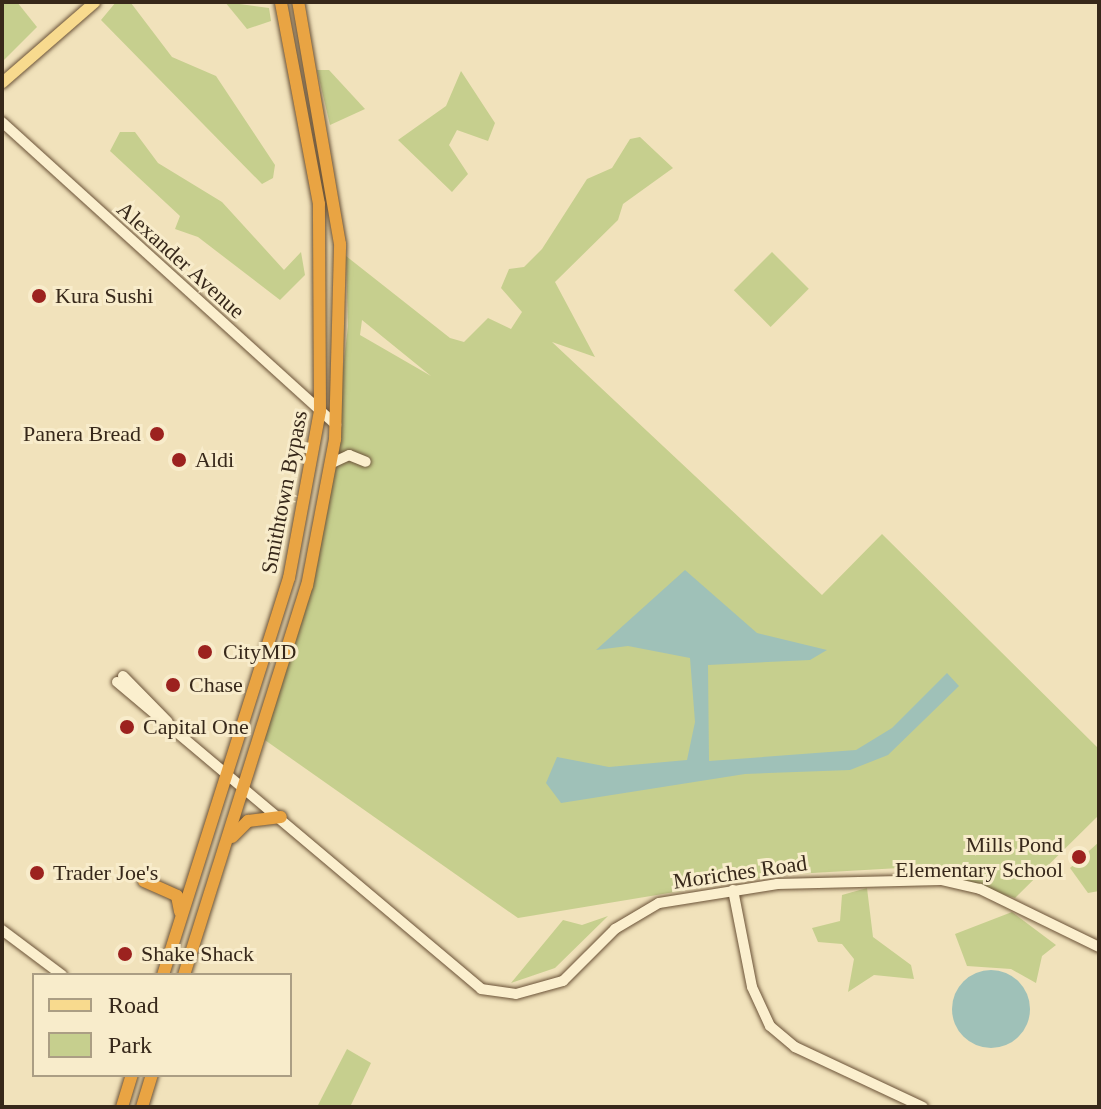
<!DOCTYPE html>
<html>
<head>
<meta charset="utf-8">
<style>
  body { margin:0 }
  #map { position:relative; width:1101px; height:1109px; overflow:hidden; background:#f1e2bb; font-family:"Times New Roman",serif }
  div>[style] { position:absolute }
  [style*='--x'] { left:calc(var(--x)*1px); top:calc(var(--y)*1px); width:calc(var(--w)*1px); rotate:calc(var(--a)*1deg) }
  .green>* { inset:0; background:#c6cf8e; transform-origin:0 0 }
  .water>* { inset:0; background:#9fc1b8 }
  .round { border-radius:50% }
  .roads { filter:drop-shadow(0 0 2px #6a5237) drop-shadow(0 0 2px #6a5237) }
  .secondary>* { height:10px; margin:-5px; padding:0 5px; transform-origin:5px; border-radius:5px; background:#fbefce }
  .primary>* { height:11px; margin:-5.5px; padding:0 5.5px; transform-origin:5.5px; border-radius:5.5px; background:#f8da8e }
  .highway>* { height:12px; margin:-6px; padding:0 6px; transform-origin:6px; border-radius:6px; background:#e9a443 }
  .dots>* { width:22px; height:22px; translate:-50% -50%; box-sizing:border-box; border:4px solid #f8eccb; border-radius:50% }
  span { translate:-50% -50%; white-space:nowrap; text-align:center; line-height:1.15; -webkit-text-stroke:6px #f8eccb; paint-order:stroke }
  .street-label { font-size:22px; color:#37281a }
  .poi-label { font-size:22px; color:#37281a }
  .left { translate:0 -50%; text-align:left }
  .right { translate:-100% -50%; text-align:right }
  .frame { position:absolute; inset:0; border:4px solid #37281a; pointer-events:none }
  .legend { position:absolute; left:32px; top:973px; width:260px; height:104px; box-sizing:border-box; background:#f8eccb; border:2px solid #ab9e84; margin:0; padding:10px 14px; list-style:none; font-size:24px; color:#37281a }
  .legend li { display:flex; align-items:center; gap:16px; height:40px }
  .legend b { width:40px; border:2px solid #ab9e84 }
</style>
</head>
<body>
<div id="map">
  <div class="green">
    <div style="clip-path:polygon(2px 2px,17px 2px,37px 27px,2px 62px)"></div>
    <div style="clip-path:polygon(116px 2px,131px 3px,172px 57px,216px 76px,275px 165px,273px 178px,262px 184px,101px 20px)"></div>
    <div style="clip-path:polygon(225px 2px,269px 8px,271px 21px,247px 29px)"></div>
    <div style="clip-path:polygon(317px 70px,329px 70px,365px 109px,330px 125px)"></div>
    <div style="clip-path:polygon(461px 71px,495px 123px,488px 141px,457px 130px,449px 145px,468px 174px,452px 192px,398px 140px,446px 106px)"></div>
    <div style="clip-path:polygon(120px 132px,135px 132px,158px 163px,222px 202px,284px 270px,301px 252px,305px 275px,280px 300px,198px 237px,175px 229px,180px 216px,110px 151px)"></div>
    <div style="clip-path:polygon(evenodd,640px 137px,673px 168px,623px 204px,618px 220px,555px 282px,595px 357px,552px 342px,822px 595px,882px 534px,1099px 749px,1099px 815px,1015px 898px,917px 867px,777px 875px,518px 918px,262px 738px,327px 506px,348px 326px,346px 256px,450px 338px,464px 342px,488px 318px,511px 329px,522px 312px,501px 288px,509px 269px,524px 267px,542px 249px,587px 179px,612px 168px,630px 139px,640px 137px,362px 320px,431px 376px,360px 335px,362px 320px)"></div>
    <div style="left:772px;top:252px;width:52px;height:54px;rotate:45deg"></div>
    <div style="clip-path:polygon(1099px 842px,1099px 891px,1088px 893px,1070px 868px)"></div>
    <div style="clip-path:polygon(867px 888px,873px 937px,911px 965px,914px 979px,874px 975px,848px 992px,854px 959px,842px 944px,818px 942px,812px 928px,840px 921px,842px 895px)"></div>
    <div style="clip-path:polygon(1012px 912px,1056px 945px,1042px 956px,1036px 983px,1011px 969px,967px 966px,955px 934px)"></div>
    <div style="clip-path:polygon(608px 916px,555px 968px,511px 983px,563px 920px,582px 925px)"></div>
    <div style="clip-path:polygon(347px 1049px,371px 1063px,351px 1105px,317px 1107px)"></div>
  </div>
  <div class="water">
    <div style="clip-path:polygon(685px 570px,757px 633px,827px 650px,810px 660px,708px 665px,709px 761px,856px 750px,892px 728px,947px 673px,959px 686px,888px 755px,850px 770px,745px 774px,561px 803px,546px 783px,557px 757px,609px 767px,687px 760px,695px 722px,690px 658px,628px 646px,596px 650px)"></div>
    <div class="round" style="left:952px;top:970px;width:78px;height:78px"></div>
  </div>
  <div class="roads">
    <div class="secondary">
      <div style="--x:2;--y:122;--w:451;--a:42.2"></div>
      <div style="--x:332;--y:463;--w:19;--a:-25"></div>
      <div style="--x:349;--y:455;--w:18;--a:22"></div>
      <div style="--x:123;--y:676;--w:64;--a:45.6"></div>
      <div style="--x:117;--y:682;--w:476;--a:40.1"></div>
      <div style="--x:481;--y:989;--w:35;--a:8"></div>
      <div style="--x:516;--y:994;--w:49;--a:-15.5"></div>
      <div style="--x:563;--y:981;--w:74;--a:-45"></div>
      <div style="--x:615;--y:929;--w:51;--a:-30.6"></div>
      <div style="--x:659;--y:903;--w:120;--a:-9.1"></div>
      <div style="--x:777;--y:884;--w:164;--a:-1.4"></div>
      <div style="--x:941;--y:880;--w:40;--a:13"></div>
      <div style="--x:980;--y:889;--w:132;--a:26"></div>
      <div style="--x:733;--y:890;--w:99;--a:78.9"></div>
      <div style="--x:752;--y:987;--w:43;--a:65.2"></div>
      <div style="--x:770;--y:1026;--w:33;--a:40"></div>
      <div style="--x:795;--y:1047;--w:141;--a:25.1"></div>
      <div style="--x:2;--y:930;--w:75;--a:36.9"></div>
    </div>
    <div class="primary">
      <div style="--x:2;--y:82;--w:122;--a:-41"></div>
    </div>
    <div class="highway">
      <div style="--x:232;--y:837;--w:23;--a:-45"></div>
      <div style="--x:248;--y:821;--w:33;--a:-7"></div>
      <div style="--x:144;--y:881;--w:36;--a:24"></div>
      <div style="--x:177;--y:896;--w:16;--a:79"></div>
      <div style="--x:163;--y:975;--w:417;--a:-72.4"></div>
      <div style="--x:289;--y:578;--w:170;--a:-79.5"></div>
      <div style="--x:320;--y:411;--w:207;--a:-90.3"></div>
      <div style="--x:319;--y:204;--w:206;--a:-100.7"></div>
      <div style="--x:184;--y:975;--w:408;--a:-72.5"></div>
      <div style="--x:307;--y:586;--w:150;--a:-79.2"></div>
      <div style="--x:335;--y:439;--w:195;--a:-88.5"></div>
      <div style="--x:340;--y:244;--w:246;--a:-99.8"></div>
      <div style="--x:122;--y:1107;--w:34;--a:-73"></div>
      <div style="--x:142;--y:1107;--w:34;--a:-73"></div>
    </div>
  </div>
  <div class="dots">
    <div style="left:39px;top:296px;background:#9c221f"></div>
    <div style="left:157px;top:434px;background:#9c221f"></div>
    <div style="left:179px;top:460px;background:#9c221f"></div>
    <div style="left:205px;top:652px;background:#9c221f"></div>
    <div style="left:173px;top:685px;background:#9c221f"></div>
    <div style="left:127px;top:727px;background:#9c221f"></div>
    <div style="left:1079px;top:857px;background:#9c221f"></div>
    <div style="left:37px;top:873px;background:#9c221f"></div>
    <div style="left:125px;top:954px;background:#9c221f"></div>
  </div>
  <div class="street-label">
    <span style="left:181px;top:260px;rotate:42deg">Alexander Avenue</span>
    <span style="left:284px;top:492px;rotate:-79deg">Smithtown Bypass</span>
    <span style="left:740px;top:872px;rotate:-8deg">Moriches Road</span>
  </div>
  <div class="poi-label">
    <span class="left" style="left:55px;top:296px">Kura Sushi</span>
    <span class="right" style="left:141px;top:434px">Panera Bread</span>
    <span class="left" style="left:195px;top:460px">Aldi</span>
    <span class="left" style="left:223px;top:652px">CityMD</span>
    <span class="left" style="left:189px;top:685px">Chase</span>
    <span class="left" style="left:143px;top:727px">Capital One</span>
    <span class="right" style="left:1063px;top:857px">Mills Pond<br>Elementary School</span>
    <span class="left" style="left:53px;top:873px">Trader Joe's</span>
    <span class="left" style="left:141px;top:954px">Shake Shack</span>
  </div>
  <div class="frame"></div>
  <ul class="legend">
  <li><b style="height:10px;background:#f8da8e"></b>Road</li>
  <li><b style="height:22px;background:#c6cf8e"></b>Park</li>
  </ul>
</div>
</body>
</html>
